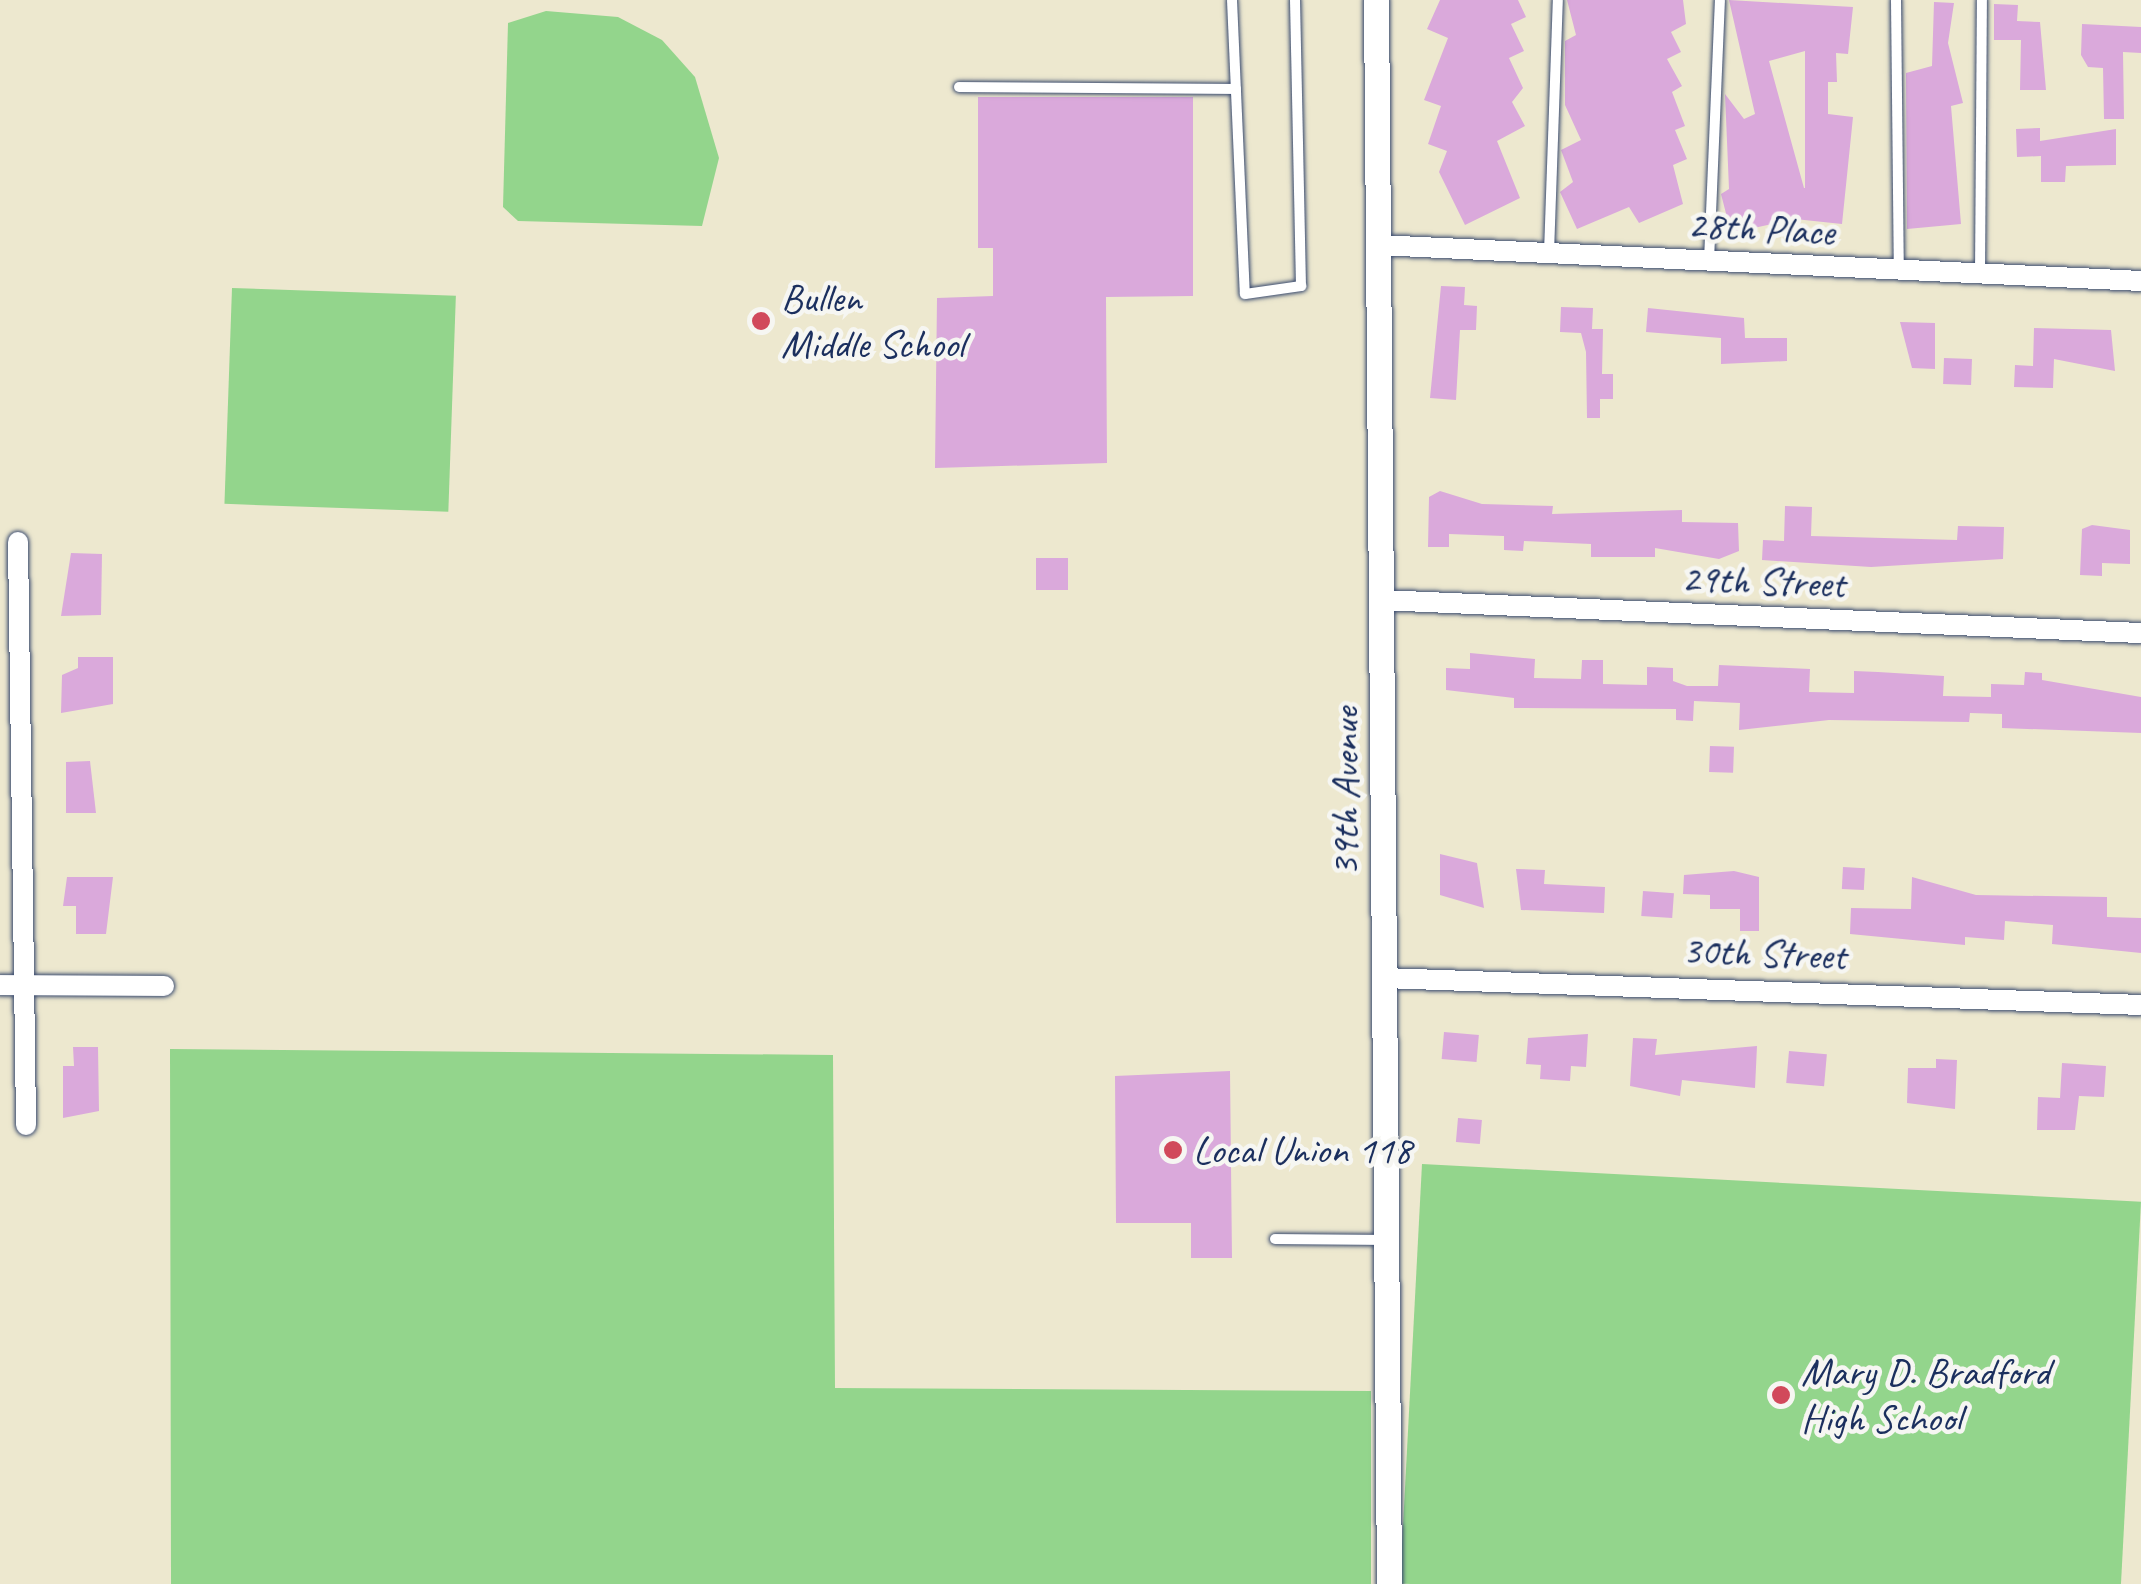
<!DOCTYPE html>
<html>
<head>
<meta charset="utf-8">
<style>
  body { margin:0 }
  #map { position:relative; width:2141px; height:1584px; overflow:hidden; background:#ede8cf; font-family:Caveat,sans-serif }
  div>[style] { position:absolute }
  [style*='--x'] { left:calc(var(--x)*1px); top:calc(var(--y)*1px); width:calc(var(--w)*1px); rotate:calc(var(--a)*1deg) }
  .green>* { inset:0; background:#93d58c; transform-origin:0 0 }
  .building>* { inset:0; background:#daa9db; transform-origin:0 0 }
  .roads { filter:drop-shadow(0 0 2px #3a4b6f) drop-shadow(0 0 2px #3a4b6f) }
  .service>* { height:10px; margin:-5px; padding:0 5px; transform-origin:5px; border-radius:5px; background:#fff }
  .minor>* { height:20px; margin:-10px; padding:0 10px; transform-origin:10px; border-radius:10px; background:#fff }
  .tertiary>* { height:25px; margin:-12.5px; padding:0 12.5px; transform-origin:12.5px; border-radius:12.5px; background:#fff }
  .dots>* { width:28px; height:28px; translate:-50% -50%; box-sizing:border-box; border:5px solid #f6f6f2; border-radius:50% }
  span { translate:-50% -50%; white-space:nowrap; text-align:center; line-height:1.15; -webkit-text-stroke:9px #f6f6f2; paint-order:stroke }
  .street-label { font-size:40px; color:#1b2f5e }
  .poi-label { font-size:40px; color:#1b2f5e }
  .left { translate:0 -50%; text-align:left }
</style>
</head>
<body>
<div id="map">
  <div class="green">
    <div style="clip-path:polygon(546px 11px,618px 17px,662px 40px,695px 77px,719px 158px,702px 226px,518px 221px,503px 207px,508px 23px)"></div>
    <div style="left:232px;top:288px;width:224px;height:216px;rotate:2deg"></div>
    <div style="clip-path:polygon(170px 1049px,833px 1055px,835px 1388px,1371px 1391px,1371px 1584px,171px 1584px)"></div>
    <div style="left:1422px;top:1164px;width:720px;height:420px;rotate:3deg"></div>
  </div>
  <div class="building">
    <div style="clip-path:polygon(1440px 0,1518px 0,1526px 17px,1511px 24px,1524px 51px,1509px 58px,1523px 88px,1512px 102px,1525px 126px,1497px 141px,1520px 198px,1465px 225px,1439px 172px,1447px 151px,1428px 144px,1441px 106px,1424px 100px,1448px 38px,1427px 29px)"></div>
    <div style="clip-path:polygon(1567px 0,1683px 0,1686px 24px,1671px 32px,1681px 52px,1667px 59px,1682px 86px,1672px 92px,1685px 126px,1675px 130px,1687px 159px,1673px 165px,1683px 204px,1639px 223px,1629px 207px,1577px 229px,1560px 192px,1573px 182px,1561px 150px,1581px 140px,1565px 105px,1565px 41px,1576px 35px)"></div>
    <div style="clip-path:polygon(evenodd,1729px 0,1853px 7px,1848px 54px,1836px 53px,1837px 82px,1828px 82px,1828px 114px,1853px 117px,1842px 224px,1795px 219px,1731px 233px,1721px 194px,1729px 189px,1725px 94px,1744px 119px,1755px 114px,1729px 0,1805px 51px,1805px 188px,1804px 188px,1769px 61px,1805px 51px)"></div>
    <div style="clip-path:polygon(1934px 2px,1954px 3px,1948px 43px,1963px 103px,1951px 106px,1961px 224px,1907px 229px,1906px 73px,1932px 66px)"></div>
    <div style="clip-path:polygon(1994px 4px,2018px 5px,2017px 21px,2040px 22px,2046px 90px,2020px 90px,2021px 40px,1994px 40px)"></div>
    <div style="clip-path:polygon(2082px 24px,2141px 27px,2141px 53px,2123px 52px,2124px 119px,2104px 119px,2103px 68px,2088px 67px,2081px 55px)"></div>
    <div style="clip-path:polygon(978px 97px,1193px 97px,1193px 296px,1106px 297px,1107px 463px,935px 468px,937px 298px,993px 296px,993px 248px,978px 248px)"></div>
    <div style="clip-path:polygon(2040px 128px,2040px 141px,2116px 129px,2116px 165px,2066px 166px,2065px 182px,2041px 182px,2041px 156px,2017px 157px,2016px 129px)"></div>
    <div style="clip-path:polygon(1441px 286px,1465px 287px,1464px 305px,1477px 306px,1476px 330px,1460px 330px,1456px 400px,1430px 398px)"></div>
    <div style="clip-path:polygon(1561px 307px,1593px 308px,1592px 329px,1603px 329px,1602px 374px,1613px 374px,1613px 399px,1600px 399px,1600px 418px,1587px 418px,1586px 352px,1581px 333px,1560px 332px)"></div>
    <div style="clip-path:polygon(1648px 308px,1744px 318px,1745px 338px,1787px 338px,1787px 361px,1721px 364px,1721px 338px,1646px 332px)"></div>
    <div style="clip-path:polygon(1900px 322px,1935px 323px,1935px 369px,1912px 368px)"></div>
    <div style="clip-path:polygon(2034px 328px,2111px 330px,2115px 371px,2054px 359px,2053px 388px,2014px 387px,2015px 365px,2033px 366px)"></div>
    <div style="left:1944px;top:358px;width:28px;height:26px;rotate:2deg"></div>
    <div style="clip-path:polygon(1440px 491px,1482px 504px,1553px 506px,1552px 514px,1682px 510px,1682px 522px,1738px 523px,1739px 551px,1719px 559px,1655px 548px,1655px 557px,1591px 557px,1591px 544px,1524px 541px,1523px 551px,1504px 550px,1504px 536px,1449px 534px,1449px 547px,1428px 547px,1429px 497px)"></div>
    <div style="clip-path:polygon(1785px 506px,1812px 507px,1811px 536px,1957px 540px,1958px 526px,2004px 527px,2003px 559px,1871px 567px,1762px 560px,1763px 540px,1784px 541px)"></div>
    <div style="clip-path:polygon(2092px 525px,2130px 530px,2130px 564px,2102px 563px,2102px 576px,2080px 575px,2082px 529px)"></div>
    <div style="clip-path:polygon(71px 553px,102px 554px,101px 615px,61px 616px)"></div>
    <div style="left:1036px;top:558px;width:32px;height:32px"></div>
    <div style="clip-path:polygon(1470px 653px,1535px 659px,1534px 678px,1581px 679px,1582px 660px,1603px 660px,1603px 684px,1647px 685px,1647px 667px,1673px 668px,1673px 681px,1687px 686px,1718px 686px,1719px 665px,1810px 669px,1809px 692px,1854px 693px,1854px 671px,1878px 672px,1944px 676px,1943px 696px,1991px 697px,1991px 684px,2024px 685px,2025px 672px,2042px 673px,2042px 680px,2141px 697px,2141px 733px,2002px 728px,2002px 714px,1970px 713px,1969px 722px,1829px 720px,1739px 730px,1740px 703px,1694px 701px,1693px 721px,1676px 720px,1676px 709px,1514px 708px,1514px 698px,1446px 690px,1446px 668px,1470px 669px)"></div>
    <div style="clip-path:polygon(78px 657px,113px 657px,113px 704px,61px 713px,62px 675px,78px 668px)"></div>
    <div style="left:1710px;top:746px;width:24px;height:26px;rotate:2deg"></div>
    <div style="clip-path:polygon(90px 761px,96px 813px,66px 813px,66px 762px)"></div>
    <div style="clip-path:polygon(1440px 854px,1477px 863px,1484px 908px,1440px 895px)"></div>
    <div style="left:1843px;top:867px;width:22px;height:22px;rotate:3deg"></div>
    <div style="clip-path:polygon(1516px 869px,1545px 870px,1544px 884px,1605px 887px,1604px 913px,1521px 910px)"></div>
    <div style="clip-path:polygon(1734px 871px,1759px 877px,1759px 931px,1740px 931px,1740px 909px,1710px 909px,1710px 895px,1683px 894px,1684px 875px)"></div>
    <div style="clip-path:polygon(67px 877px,113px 877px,106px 934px,76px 934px,76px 906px,63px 906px)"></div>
    <div style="clip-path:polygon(1912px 877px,1976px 895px,2107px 897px,2107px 917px,2141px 918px,2141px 953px,2052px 944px,2053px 925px,2005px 921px,2004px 940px,1965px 937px,1965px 945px,1850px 934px,1851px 908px,1911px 909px)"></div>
    <div style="left:1643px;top:891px;width:31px;height:25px;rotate:4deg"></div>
    <div style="left:1444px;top:1032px;width:35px;height:27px;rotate:5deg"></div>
    <div style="clip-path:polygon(1588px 1034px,1586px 1067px,1571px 1066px,1570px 1081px,1540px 1079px,1541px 1065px,1526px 1064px,1528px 1038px)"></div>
    <div style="clip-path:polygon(1633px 1038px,1657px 1039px,1655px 1055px,1757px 1046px,1755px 1088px,1682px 1080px,1680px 1096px,1630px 1086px)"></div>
    <div style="clip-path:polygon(73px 1047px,98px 1047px,99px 1111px,63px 1118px,63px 1066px,74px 1066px)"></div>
    <div style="left:1789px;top:1051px;width:38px;height:32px;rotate:5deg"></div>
    <div style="clip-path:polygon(1936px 1059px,1957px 1060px,1955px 1109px,1907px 1103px,1908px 1068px,1936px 1068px)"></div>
    <div style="clip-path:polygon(2062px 1063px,2106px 1066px,2104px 1097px,2079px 1096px,2075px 1130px,2037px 1130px,2038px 1097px,2060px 1098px)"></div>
    <div style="clip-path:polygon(1230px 1071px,1232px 1258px,1191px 1258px,1191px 1223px,1116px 1223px,1115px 1076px)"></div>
    <div style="left:1458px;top:1118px;width:24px;height:24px;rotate:5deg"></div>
  </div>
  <div class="roads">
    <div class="service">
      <div style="--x:1232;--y:0;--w:294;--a:87.5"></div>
      <div style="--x:1245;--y:294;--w:57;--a:-8.1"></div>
      <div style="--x:1301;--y:286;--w:286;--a:-91.2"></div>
      <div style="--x:1896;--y:0;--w:269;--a:89.4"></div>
      <div style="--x:959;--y:87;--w:277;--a:0.4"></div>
      <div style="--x:1549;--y:253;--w:253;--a:-88"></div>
      <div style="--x:1709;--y:261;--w:261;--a:-87.6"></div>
      <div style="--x:1980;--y:274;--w:274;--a:-89.6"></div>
      <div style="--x:1275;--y:1239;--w:110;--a:0.5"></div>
    </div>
    <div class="minor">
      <div style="--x:1378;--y:245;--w:764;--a:2.7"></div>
      <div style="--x:18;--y:542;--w:583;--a:89.21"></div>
      <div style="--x:1381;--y:600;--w:761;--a:2.49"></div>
      <div style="--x:1384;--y:978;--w:757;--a:2.04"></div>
      <div style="--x:0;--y:985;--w:164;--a:0.3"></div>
    </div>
    <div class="tertiary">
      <div style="--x:1376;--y:0;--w:1584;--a:89.53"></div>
    </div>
  </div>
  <div class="dots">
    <div style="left:761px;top:321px;background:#d1495b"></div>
    <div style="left:1173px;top:1150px;background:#d1495b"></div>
    <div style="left:1781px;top:1395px;background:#d1495b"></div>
  </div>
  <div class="street-label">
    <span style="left:1761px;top:228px;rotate:3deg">28th Place</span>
    <span style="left:1763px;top:581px;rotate:2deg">29th Street</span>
    <span style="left:1345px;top:792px;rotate:-90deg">39th Avenue</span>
    <span style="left:1764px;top:953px;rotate:2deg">30th Street</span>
  </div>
  <div class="poi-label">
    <span class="left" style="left:781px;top:321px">Bullen<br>Middle School</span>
    <span class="left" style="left:1193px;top:1150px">Local Union 118</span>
    <span class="left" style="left:1801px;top:1395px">Mary D. Bradford<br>High School</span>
  </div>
</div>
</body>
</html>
